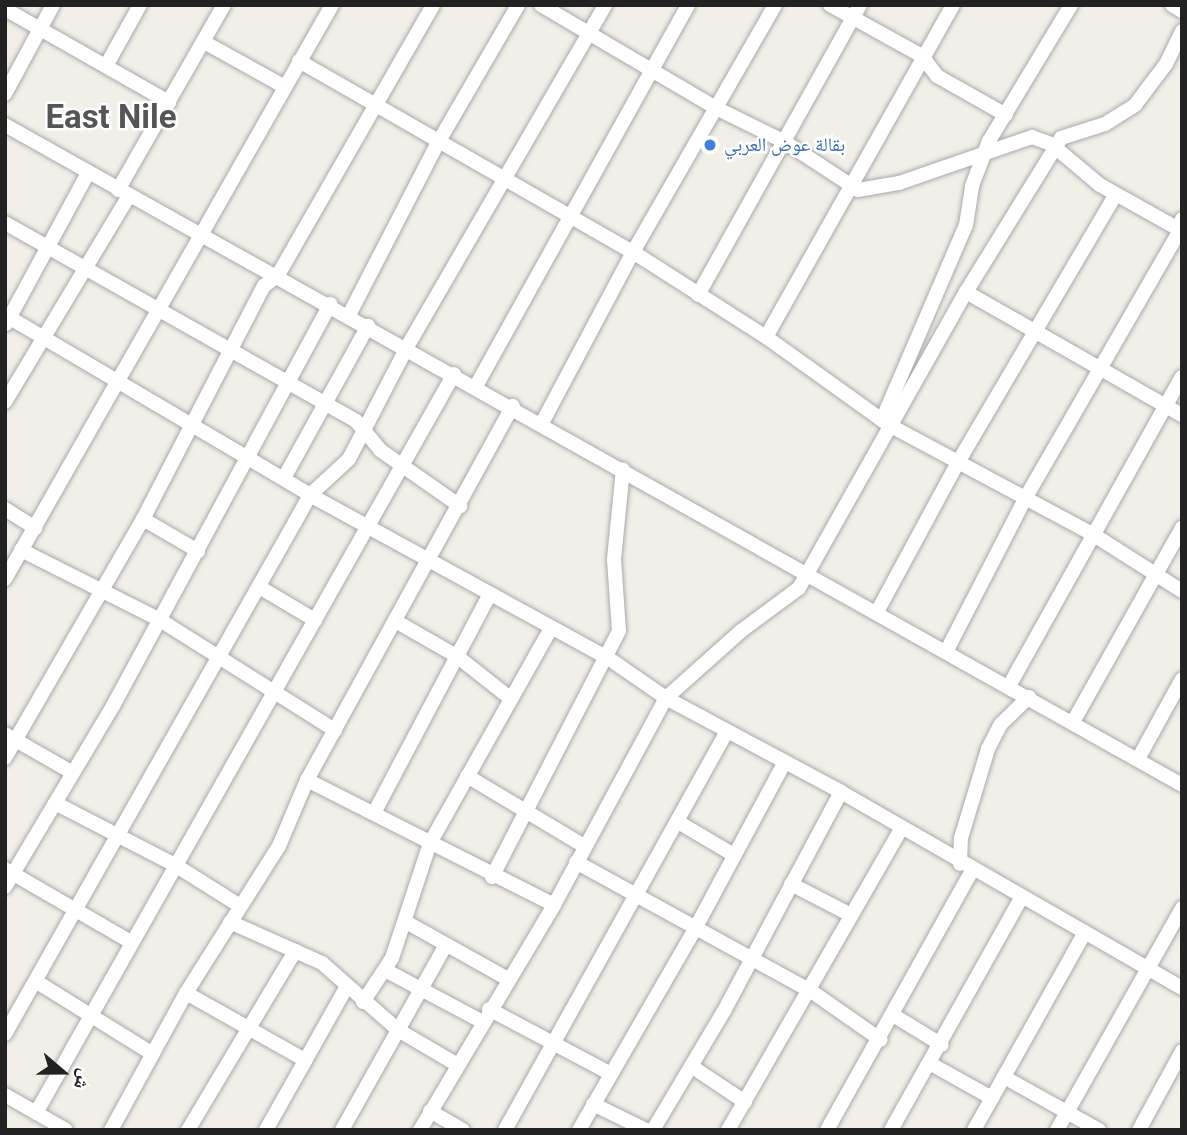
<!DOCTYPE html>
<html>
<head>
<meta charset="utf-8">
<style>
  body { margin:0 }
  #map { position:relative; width:1187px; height:1135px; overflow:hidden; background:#f2efe9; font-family:Roboto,"Noto Naskh Arabic",sans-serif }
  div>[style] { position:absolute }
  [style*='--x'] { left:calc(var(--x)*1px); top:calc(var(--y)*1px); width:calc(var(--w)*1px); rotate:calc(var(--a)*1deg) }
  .roads { filter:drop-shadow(0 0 2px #a9a9a9) drop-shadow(0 0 2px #a9a9a9) }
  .minor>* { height:14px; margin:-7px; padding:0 7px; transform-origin:7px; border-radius:7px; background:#fff }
  .dots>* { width:19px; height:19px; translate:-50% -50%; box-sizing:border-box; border:4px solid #fff; border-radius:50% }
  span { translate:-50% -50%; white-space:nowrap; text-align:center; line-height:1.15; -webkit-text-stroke:5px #fff; paint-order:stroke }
  .shop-label { font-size:19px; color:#366cbe }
  .left { translate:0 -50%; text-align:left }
  .town-label { font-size:33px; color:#555; font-weight:700 }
  .frame { position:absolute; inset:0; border:7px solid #222; pointer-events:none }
  .north { position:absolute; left:28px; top:1037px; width:70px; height:70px; -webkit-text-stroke:5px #fff; paint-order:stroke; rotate:110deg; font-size:19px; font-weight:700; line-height:28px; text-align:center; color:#222 }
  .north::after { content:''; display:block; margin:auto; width:24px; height:32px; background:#222; clip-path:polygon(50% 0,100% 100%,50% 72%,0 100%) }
</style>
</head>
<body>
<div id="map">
  <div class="roads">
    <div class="minor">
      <div style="--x:541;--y:5;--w:203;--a:30.5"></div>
      <div style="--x:716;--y:108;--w:77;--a:26.2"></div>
      <div style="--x:785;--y:142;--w:87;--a:33.3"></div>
      <div style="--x:858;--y:190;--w:42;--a:-9.7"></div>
      <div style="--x:899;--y:183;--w:141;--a:-19.1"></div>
      <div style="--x:1032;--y:137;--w:20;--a:20"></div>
      <div style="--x:1051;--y:144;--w:64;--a:39.9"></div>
      <div style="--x:1100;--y:185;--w:94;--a:29.3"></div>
      <div style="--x:830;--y:5;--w:105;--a:29"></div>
      <div style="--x:922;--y:56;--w:25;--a:53"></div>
      <div style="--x:937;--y:76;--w:79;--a:29.5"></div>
      <div style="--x:1172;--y:5;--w:12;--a:31"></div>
      <div style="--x:5;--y:9;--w:189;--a:29.6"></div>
      <div style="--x:204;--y:42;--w:93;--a:29.1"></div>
      <div style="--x:299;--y:61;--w:385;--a:29.8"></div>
      <div style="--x:633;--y:252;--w:158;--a:32.6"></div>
      <div style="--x:766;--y:337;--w:151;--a:35.6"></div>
      <div style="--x:889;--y:425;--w:233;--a:28.2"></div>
      <div style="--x:1094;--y:535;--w:104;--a:32.5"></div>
      <div style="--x:106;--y:66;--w:70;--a:-60.9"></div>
      <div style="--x:5;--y:94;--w:101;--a:-61.7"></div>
      <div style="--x:5;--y:125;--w:1349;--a:29.28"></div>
      <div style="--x:118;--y:190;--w:213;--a:-60.2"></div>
      <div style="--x:5;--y:223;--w:403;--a:29.4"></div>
      <div style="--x:356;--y:421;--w:38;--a:50"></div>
      <div style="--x:380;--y:450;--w:98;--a:35"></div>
      <div style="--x:966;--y:292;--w:249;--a:29.7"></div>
      <div style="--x:698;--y:295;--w:332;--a:-60.8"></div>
      <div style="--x:5;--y:315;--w:354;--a:30.5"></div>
      <div style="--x:310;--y:495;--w:340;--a:28.7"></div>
      <div style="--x:608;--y:658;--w:70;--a:34.6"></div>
      <div style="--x:666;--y:698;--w:199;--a:28.2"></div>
      <div style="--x:841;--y:792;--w:393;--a:29.9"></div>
      <div style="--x:349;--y:315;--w:196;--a:-62.7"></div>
      <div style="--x:439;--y:141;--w:157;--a:-59.8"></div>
      <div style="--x:6;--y:324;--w:172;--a:-61.5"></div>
      <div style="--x:766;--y:337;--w:381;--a:-60.6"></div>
      <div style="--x:476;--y:386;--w:436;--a:-60.9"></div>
      <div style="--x:5;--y:402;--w:240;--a:-59"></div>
      <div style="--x:882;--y:420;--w:212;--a:-66.7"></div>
      <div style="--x:966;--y:225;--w:39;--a:-81"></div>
      <div style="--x:972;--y:186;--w:48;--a:-69.3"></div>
      <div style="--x:989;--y:141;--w:159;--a:-58.9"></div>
      <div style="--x:542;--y:423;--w:194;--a:-62"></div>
      <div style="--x:633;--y:252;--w:285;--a:-60.1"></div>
      <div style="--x:284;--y:478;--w:174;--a:-61.1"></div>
      <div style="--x:5;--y:509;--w:36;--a:32"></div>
      <div style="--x:143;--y:519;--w:64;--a:30.2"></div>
      <div style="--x:21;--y:550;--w:156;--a:26.7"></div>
      <div style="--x:160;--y:620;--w:207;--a:32.2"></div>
      <div style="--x:5;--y:579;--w:661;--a:-60.33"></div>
      <div style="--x:261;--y:588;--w:63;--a:30.7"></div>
      <div style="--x:877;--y:612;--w:168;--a:-61.6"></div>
      <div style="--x:957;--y:464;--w:313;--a:-59.5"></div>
      <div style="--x:397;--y:622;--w:70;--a:29.8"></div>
      <div style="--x:458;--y:657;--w:66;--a:38.3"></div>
      <div style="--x:946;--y:652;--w:174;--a:-62.7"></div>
      <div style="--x:1026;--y:497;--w:308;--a:-60"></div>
      <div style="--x:1180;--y:230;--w:11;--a:-80"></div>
      <div style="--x:1009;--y:686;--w:354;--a:-60.8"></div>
      <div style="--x:1073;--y:722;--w:223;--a:-60.7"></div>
      <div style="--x:5;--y:734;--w:78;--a:29.8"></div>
      <div style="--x:5;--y:758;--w:276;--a:-60"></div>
      <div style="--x:143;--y:519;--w:263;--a:-62.6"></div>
      <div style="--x:264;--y:286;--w:18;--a:-38"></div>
      <div style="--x:278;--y:275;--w:311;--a:-60.1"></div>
      <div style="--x:1138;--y:759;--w:91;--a:-61.2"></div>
      <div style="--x:467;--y:776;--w:136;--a:30.9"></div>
      <div style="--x:307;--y:780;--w:277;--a:26.8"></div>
      <div style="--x:55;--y:803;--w:135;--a:27.3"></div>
      <div style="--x:175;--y:865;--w:77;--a:32.2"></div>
      <div style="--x:374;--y:813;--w:248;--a:-62.1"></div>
      <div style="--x:678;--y:822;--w:65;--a:30.5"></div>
      <div style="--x:576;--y:862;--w:268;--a:28.8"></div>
      <div style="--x:811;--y:991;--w:85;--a:35"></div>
      <div style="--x:960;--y:864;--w:26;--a:-88"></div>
      <div style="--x:961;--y:838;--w:93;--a:-73.1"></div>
      <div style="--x:988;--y:749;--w:28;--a:-63"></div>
      <div style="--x:1001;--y:724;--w:39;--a:-44"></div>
      <div style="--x:5;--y:869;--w:146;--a:30.1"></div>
      <div style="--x:492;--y:877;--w:277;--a:-62.7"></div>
      <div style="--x:619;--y:631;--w:72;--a:-94"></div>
      <div style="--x:614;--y:559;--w:90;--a:-84.3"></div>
      <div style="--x:791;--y:884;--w:68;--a:27.3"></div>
      <div style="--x:5;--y:887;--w:213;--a:-59.2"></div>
      <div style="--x:114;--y:704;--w:455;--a:-61.6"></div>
      <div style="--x:230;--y:922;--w:101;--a:24"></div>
      <div style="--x:322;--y:963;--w:101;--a:41.4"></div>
      <div style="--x:398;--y:1030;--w:67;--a:30.4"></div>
      <div style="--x:406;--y:922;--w:117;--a:29.2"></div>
      <div style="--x:385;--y:970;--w:109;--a:28"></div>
      <div style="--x:37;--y:982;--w:134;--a:31.9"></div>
      <div style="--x:186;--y:993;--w:137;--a:29.4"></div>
      <div style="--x:363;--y:1002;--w:53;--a:-56.6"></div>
      <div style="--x:392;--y:958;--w:121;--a:-71.7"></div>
      <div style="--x:430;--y:843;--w:247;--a:-60.6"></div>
      <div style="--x:489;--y:1009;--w:138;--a:28"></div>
      <div style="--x:893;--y:1015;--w:57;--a:31.5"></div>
      <div style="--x:5;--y:1034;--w:588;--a:-60.47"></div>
      <div style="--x:295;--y:522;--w:31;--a:-61"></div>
      <div style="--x:310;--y:495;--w:53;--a:-42.7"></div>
      <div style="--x:349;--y:459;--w:126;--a:-62.6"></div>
      <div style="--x:407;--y:347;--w:395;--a:-59.9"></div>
      <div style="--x:931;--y:1064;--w:70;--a:29.1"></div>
      <div style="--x:691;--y:1066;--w:65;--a:33.7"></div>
      <div style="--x:1004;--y:1077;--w:109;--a:29.2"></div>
      <div style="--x:5;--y:1095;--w:70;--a:29.8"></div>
      <div style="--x:593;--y:1104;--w:59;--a:26.1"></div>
      <div style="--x:430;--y:1111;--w:38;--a:30"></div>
      <div style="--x:36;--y:1113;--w:849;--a:-60.51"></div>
      <div style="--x:111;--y:1130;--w:156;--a:-61.3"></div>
      <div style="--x:186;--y:993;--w:174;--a:-57.7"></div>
      <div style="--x:279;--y:846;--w:72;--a:-67"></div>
      <div style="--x:307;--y:780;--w:427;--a:-61.2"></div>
      <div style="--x:188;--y:1130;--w:209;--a:-59.1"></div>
      <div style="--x:266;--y:1130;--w:163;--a:-60.6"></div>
      <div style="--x:342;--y:1130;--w:212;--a:-60.7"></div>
      <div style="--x:420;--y:1130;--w:262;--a:-59.2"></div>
      <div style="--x:554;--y:905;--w:235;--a:-61.6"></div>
      <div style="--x:666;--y:698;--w:101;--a:-41.8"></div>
      <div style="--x:741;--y:631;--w:72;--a:-36.6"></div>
      <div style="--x:799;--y:588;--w:340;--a:-60.6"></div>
      <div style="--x:966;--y:292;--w:181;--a:-58.3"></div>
      <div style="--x:1061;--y:138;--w:46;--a:-17.7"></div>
      <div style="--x:1105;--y:124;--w:36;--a:-32"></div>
      <div style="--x:1135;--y:105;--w:51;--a:-52.9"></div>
      <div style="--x:1166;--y:64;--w:37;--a:-64"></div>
      <div style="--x:505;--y:1130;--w:454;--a:-60.9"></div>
      <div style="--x:579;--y:1130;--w:234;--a:-60"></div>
      <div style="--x:696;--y:927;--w:187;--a:-61.7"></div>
      <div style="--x:653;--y:1130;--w:139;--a:-59.2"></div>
      <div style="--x:724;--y:1011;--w:248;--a:-61.9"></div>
      <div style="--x:728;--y:1130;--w:347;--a:-60.1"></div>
      <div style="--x:827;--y:1130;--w:297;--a:-60.8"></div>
      <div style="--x:891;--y:1130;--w:266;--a:-60.7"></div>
      <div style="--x:974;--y:1130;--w:227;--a:-60.7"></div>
      <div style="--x:1057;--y:1130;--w:255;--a:-60.6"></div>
      <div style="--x:1139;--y:1130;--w:90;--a:-61.4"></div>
    </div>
  </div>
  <div class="dots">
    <div style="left:710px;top:145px;background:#3f7fe0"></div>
  </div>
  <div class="shop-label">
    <span class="left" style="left:724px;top:145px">بقالة عوض العربي</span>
  </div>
  <div class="town-label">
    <span style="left:111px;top:117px">East Nile</span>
  </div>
  <div class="frame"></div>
  <div class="north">ش</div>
</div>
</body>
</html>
